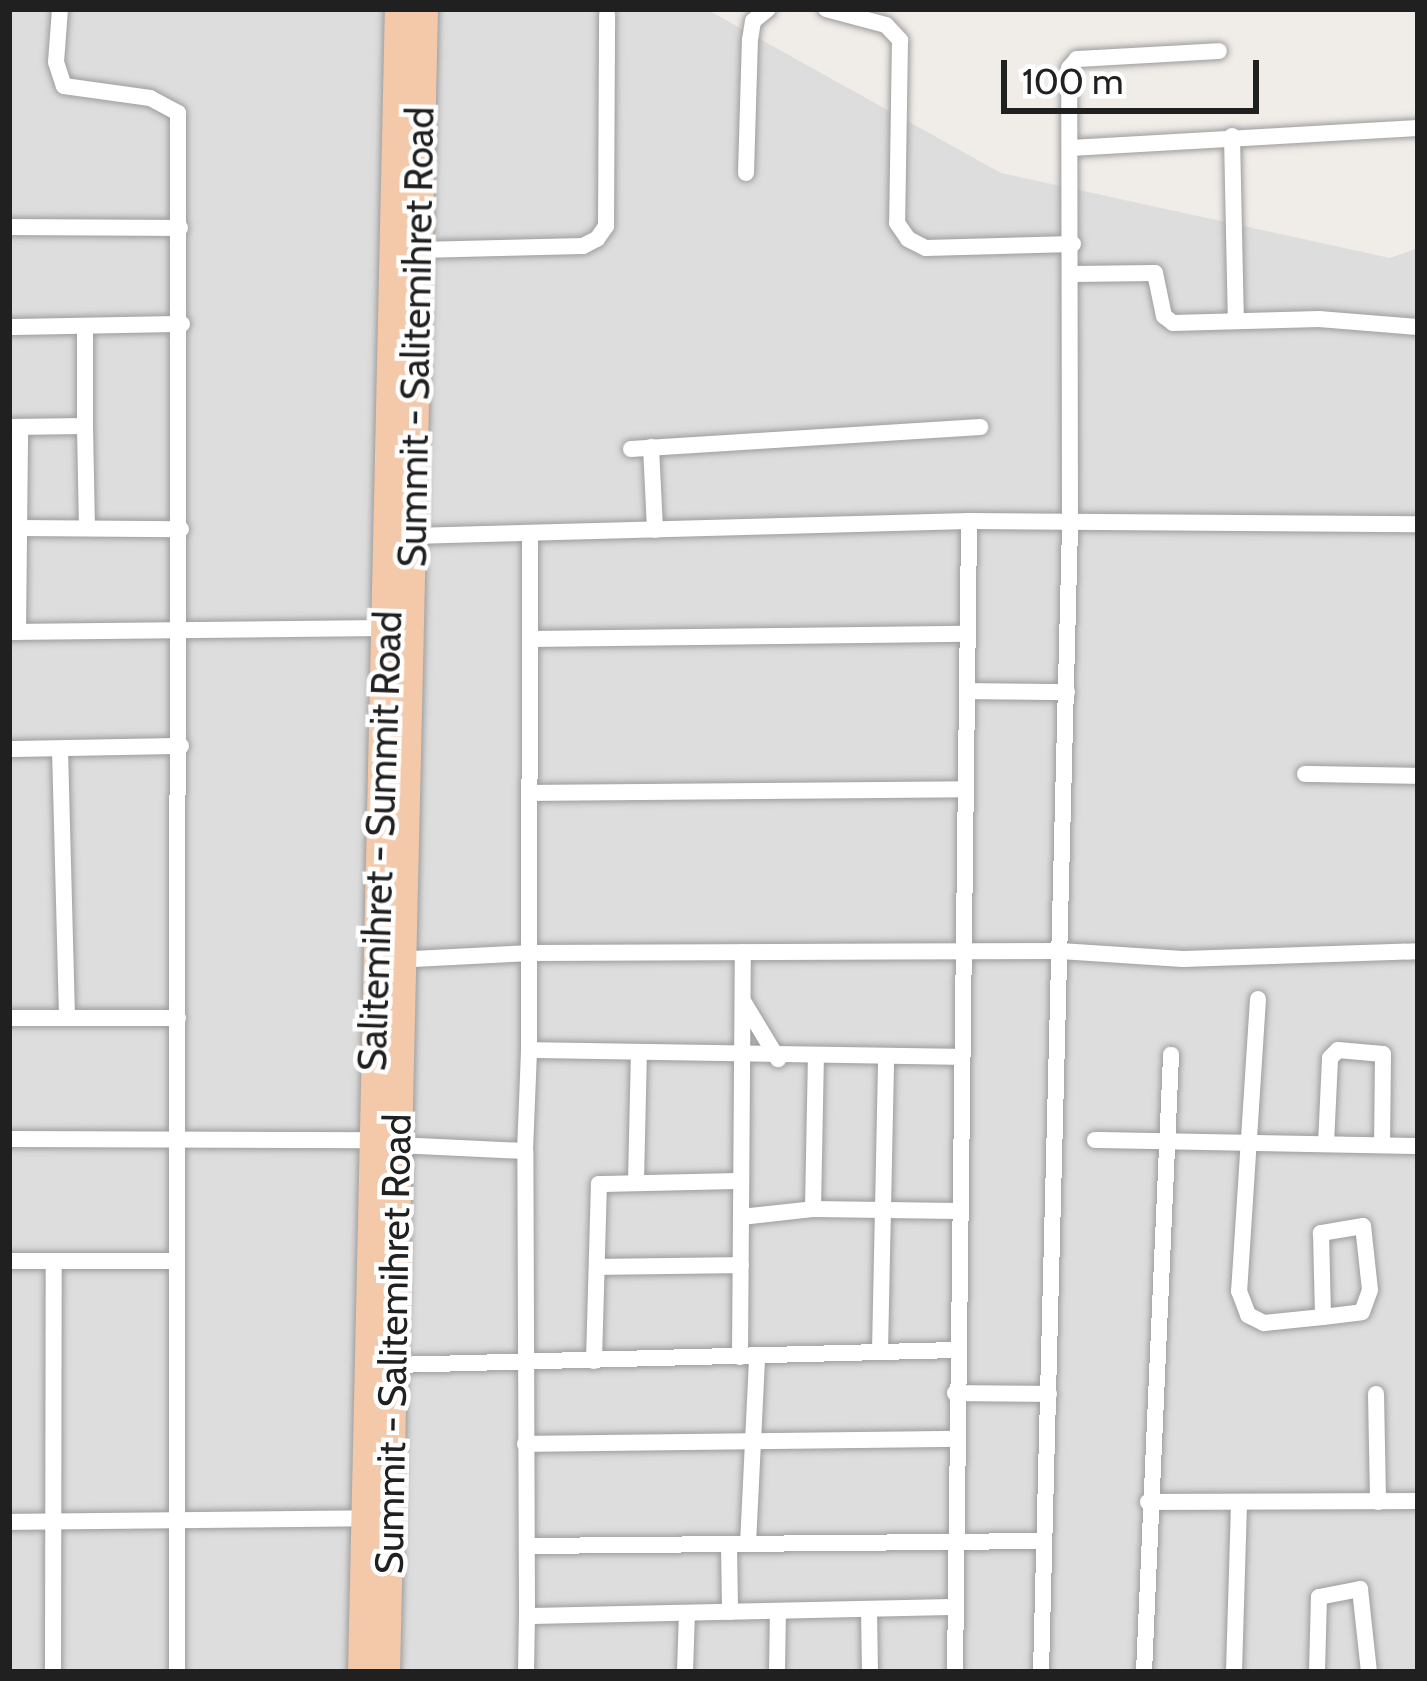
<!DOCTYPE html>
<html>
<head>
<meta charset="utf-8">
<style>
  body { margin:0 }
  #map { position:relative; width:1427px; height:1681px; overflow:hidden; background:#f0ece8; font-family:Cabin,sans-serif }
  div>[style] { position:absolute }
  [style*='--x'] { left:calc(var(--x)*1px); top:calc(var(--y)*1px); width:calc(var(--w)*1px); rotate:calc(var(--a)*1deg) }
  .residential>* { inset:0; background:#dedddd }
  .roads { filter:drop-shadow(0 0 3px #9d9d9d) drop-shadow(0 0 3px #9d9d9d) }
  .minor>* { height:16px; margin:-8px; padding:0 8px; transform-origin:8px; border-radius:8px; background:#fff }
  .primary>* { height:27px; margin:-13.5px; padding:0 13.5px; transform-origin:13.5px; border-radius:13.5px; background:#f3c9aa }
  span { translate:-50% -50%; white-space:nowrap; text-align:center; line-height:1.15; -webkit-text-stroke:9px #fff; paint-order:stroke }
  .street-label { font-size:39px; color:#202020 }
  .frame { position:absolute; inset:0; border:12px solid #202020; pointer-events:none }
  .scale { position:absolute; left:1001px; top:60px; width:258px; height:54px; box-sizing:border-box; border:6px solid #202020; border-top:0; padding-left:15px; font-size:36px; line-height:42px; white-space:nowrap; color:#202020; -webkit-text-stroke:9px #fff; paint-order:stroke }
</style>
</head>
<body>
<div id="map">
  <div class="residential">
    <div style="clip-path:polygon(9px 9px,706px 9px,1001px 173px,1390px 258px,1418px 248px,1418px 1672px,9px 1672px)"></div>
  </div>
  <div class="roads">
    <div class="minor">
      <div style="--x:60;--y:9;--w:53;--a:94.3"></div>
      <div style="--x:56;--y:62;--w:25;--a:72"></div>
      <div style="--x:64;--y:86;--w:87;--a:7.9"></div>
      <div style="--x:150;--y:98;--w:32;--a:28"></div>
      <div style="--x:178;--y:113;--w:1559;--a:90.04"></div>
      <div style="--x:826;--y:9;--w:62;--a:14.9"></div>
      <div style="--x:886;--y:25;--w:21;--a:47"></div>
      <div style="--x:900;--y:40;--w:183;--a:90.9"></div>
      <div style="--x:897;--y:223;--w:19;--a:55"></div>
      <div style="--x:908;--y:239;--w:20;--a:27"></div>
      <div style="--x:926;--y:248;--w:147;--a:-1.6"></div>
      <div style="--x:1232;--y:136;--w:185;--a:88.8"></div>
      <div style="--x:1070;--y:148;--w:349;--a:-3.3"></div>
      <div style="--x:746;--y:173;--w:133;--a:-88.3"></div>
      <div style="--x:750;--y:40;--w:19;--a:-81"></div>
      <div style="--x:753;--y:21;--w:19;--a:-39"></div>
      <div style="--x:9;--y:227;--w:171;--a:0.3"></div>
      <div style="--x:418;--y:250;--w:165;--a:-1.4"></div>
      <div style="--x:583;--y:246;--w:16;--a:-27"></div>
      <div style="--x:597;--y:239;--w:16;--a:-55"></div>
      <div style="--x:606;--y:226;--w:211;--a:-89.7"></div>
      <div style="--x:1073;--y:274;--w:82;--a:-0.7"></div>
      <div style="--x:1155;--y:273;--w:44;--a:78.2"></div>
      <div style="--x:1164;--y:316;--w:11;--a:38"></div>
      <div style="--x:1173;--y:323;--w:146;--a:-1.6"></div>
      <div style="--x:1319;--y:319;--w:99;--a:4.6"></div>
      <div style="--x:9;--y:327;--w:173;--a:-1"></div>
      <div style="--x:85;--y:426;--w:100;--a:88.9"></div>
      <div style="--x:11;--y:427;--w:74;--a:-0.8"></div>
      <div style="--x:85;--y:426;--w:99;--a:-90"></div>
      <div style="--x:651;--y:447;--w:83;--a:87.2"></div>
      <div style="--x:631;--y:449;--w:350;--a:-3.6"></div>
      <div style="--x:19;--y:528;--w:162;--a:0.4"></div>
      <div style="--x:411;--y:536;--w:558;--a:-1.54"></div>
      <div style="--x:969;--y:521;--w:449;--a:0.4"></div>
      <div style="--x:9;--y:632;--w:377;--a:-0.6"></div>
      <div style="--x:18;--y:632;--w:205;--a:-89.4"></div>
      <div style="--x:530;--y:639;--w:438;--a:-0.7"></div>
      <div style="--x:967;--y:691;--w:100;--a:0.6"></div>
      <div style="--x:9;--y:749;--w:172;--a:-1"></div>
      <div style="--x:60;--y:749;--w:269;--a:88.5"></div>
      <div style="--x:1305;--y:774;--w:113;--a:1"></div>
      <div style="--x:531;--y:793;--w:432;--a:-0.5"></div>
      <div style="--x:394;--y:960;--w:137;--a:-2.9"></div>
      <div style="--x:531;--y:953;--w:529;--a:-0.22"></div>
      <div style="--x:1060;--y:951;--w:123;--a:3.7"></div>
      <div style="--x:1183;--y:959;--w:235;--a:-1.9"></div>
      <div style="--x:1258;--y:999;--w:293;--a:93.7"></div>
      <div style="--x:1239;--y:1291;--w:26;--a:69"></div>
      <div style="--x:1248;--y:1315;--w:18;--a:27"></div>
      <div style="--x:1264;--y:1323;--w:59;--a:-5.8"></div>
      <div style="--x:1323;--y:1317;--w:39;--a:-7"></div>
      <div style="--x:1362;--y:1312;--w:23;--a:-70"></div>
      <div style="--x:1370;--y:1290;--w:64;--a:-96.2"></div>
      <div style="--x:1363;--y:1226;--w:43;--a:170.5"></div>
      <div style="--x:1321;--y:1233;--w:84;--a:88.6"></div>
      <div style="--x:743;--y:1001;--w:68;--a:58.9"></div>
      <div style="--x:9;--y:1018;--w:169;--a:0"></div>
      <div style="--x:529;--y:1050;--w:516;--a:-89.89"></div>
      <div style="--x:9;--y:1139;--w:364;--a:0.2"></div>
      <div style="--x:1095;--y:1140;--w:323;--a:1.1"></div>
      <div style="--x:1326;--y:1144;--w:86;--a:-87.3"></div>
      <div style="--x:1330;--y:1058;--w:11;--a:-45"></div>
      <div style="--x:1338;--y:1050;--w:45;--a:5.1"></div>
      <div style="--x:1383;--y:1054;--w:90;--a:90.6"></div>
      <div style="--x:397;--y:1145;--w:128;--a:2.7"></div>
      <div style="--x:636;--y:1182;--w:130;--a:-88.7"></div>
      <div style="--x:813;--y:1209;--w:145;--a:0.8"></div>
      <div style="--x:741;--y:1217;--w:72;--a:-6.3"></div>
      <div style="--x:813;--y:1209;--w:150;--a:-88.9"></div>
      <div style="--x:9;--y:1261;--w:168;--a:0"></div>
      <div style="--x:598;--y:1267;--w:143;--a:-0.8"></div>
      <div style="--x:880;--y:1351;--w:292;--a:-88.8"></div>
      <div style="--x:740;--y:1357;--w:405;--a:-89.6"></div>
      <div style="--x:594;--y:1361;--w:177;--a:-88.4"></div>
      <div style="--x:599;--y:1184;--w:142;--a:-1.2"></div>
      <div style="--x:394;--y:1365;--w:561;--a:-1.53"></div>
      <div style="--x:955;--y:1393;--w:94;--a:0.6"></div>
      <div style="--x:1376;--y:1394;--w:108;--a:88.9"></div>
      <div style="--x:525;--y:1444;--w:431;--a:-0.7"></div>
      <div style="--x:1148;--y:1502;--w:270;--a:-0.2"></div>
      <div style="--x:9;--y:1522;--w:354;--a:-0.6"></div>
      <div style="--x:748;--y:1544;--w:185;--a:-87.2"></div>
      <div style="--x:729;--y:1545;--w:67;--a:89.1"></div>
      <div style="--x:529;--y:1546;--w:514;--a:-0.56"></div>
      <div style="--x:955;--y:1607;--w:428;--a:178.8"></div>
      <div style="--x:527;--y:1616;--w:465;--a:-90.2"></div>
      <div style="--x:525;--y:1151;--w:101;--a:-87.7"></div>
      <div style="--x:529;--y:1050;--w:431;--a:0.9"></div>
      <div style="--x:869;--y:1609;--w:63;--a:89.1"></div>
      <div style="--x:53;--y:1672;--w:411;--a:-89.9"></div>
      <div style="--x:526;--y:1672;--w:56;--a:-89"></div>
      <div style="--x:685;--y:1672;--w:59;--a:-88.1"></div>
      <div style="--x:777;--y:1672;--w:61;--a:-89.1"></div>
      <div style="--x:955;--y:1672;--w:1151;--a:-89.3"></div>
      <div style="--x:1041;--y:1672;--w:1147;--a:-88.55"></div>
      <div style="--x:1070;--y:525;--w:457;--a:-90.1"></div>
      <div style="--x:1069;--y:68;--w:12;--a:-48"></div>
      <div style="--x:1077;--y:59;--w:142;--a:-3.2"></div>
      <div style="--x:1144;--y:1672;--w:618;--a:-87.49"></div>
      <div style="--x:1234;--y:1672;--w:169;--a:-88.3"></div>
      <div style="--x:1317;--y:1672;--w:75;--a:-88.5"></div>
      <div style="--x:1319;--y:1597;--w:42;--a:-11"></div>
      <div style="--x:1360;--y:1589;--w:83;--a:83.8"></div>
    </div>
    <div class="primary">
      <div style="--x:361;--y:1672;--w:1663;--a:-88.73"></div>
      <div style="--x:386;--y:1672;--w:1663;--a:-88.69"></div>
    </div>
  </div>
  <div class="street-label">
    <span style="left:416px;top:337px;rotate:-89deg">Summit - Salitemihret Road</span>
    <span style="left:380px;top:841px;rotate:-88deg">Salitemihret - Summit Road</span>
    <span style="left:393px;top:1344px;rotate:-89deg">Summit - Salitemihret Road</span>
  </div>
  <div class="frame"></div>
  <div class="scale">100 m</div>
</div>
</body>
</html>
